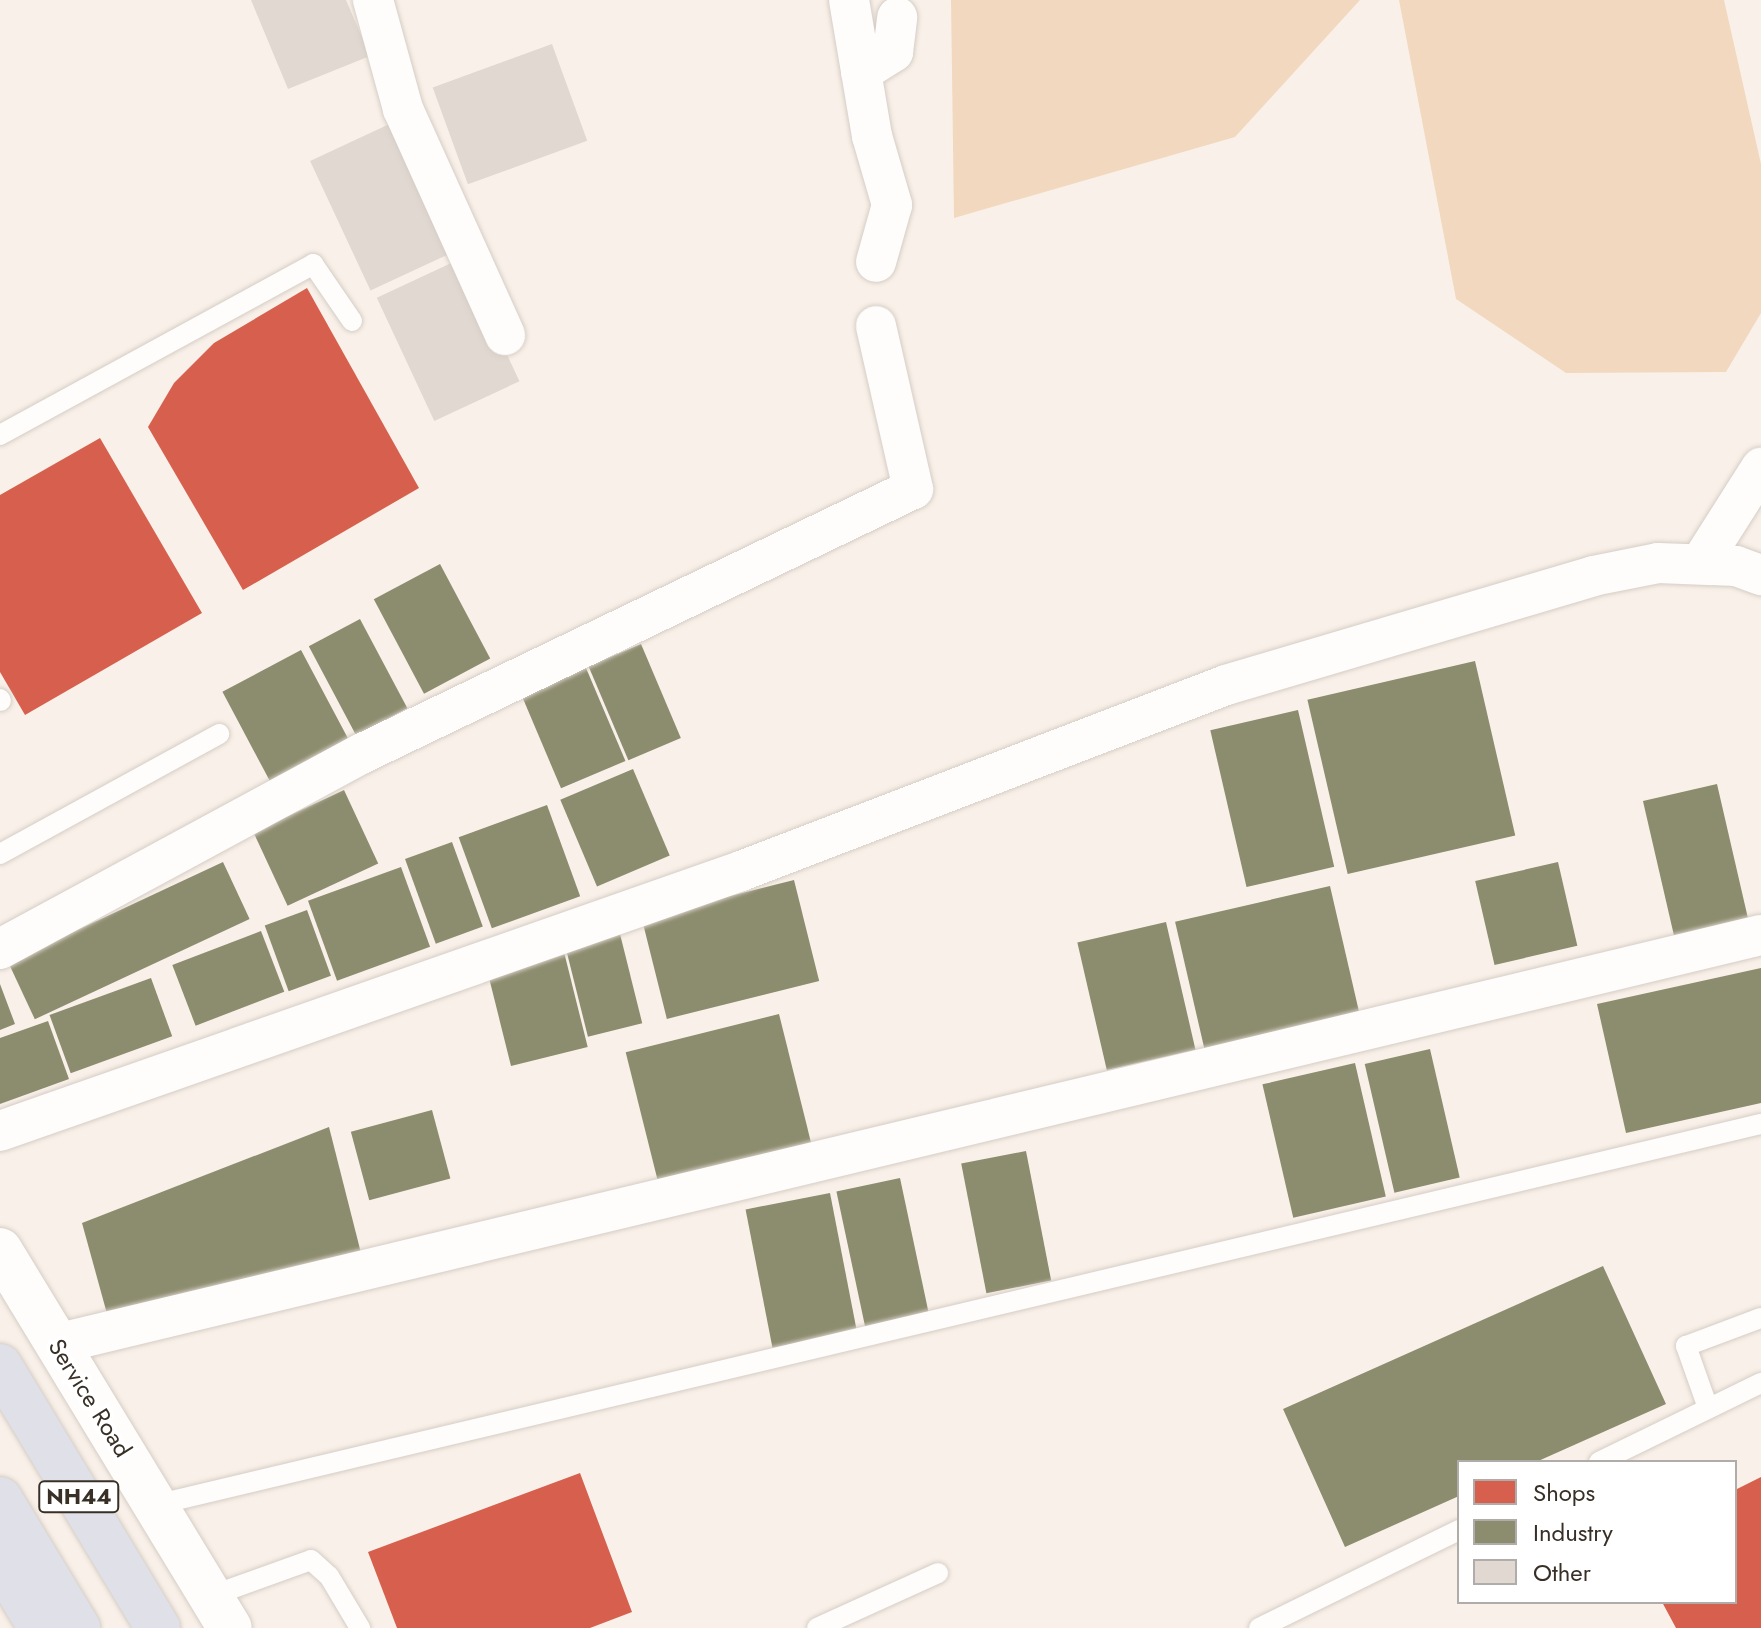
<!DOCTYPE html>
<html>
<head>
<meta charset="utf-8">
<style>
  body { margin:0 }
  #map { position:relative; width:1761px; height:1628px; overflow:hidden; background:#f9f1e9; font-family:Jost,sans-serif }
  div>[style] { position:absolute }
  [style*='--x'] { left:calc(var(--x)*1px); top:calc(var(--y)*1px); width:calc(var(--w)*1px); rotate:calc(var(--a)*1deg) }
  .green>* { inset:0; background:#f2d8bf }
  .shops>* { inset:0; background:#d6604d }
  .industry>* { inset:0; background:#8c8c6e; transform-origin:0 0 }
  .building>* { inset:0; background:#e0d8d1; transform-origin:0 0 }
  .roads { filter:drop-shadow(0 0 2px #d5cdc5) drop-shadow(0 0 2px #d5cdc5) }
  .lane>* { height:20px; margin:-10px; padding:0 10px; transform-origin:10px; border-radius:10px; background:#fefdfc }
  .street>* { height:40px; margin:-20px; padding:0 20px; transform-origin:20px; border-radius:20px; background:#fefdfc }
  .secondary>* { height:44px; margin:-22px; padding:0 22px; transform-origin:22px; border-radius:22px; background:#fefdfc }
  .highway>* { height:44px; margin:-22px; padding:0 22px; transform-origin:22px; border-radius:22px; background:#dfe0e8 }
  span { translate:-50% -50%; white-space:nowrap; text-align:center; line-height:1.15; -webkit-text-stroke:8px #fff; paint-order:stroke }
  .shield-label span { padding:2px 6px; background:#fff; border:2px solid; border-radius:6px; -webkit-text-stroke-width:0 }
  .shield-label { font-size:22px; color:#383027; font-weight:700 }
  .street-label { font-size:24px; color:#383027 }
  .legend { position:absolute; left:1457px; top:1460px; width:280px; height:144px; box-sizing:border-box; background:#fff; border:2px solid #afaca9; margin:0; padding:10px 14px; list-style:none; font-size:24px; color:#383027 }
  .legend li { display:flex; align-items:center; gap:16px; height:40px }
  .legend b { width:40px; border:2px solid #afaca9 }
</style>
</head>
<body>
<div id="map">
  <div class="green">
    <div style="clip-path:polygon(951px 0,1360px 0,1235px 137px,954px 218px)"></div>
    <div style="clip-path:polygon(1399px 0,1724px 0,1761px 164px,1761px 313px,1726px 372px,1566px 373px,1456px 299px)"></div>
  </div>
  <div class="shops">
    <div style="clip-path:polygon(307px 288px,419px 488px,243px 590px,148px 427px,174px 383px,214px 343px)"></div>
    <div style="clip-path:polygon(100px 438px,202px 613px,25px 715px,0 672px,0 495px)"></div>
    <div style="clip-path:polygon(580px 1473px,632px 1612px,590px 1628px,397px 1628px,368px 1552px)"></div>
    <div style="clip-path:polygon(1761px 1477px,1761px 1628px,1676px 1628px,1662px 1602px,1735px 1602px,1735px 1490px)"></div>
  </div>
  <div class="industry">
    <div style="left:440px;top:564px;width:107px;height:75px;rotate:62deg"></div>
    <div style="left:360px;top:619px;width:101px;height:58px;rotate:62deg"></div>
    <div style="left:641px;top:644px;width:102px;height:57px;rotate:67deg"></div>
    <div style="left:301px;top:650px;width:107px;height:89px;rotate:62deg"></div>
    <div style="left:1475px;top:661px;width:179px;height:172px;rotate:77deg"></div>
    <div style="left:586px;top:668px;width:101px;height:70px;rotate:67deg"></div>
    <div style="left:1298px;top:710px;width:161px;height:90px;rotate:77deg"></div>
    <div style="left:633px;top:769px;width:94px;height:79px;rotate:67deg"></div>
    <div style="left:1717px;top:784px;width:140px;height:76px;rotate:77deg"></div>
    <div style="left:344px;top:790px;width:81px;height:100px;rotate:65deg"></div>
    <div style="left:547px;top:805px;width:97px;height:94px;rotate:70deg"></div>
    <div style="left:452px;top:842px;width:90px;height:50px;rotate:70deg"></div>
    <div style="left:223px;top:862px;width:63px;height:237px;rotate:65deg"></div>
    <div style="left:1558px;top:862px;width:86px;height:85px;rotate:77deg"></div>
    <div style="left:401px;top:867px;width:85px;height:99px;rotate:70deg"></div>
    <div style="left:794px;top:880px;width:104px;height:157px;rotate:76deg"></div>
    <div style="left:1330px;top:886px;width:137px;height:159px;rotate:77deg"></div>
    <div style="left:307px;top:910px;width:70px;height:45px;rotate:70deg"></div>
    <div style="left:1166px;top:922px;width:131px;height:91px;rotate:77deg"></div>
    <div style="left:261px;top:931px;width:65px;height:95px;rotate:69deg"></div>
    <div style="left:620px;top:934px;width:92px;height:56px;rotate:76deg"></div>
    <div style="left:563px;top:948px;width:102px;height:79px;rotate:76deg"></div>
    <div style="clip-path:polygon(1761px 968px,1761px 1103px,1626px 1133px,1597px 1004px)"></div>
    <div style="left:151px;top:978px;width:62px;height:108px;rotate:70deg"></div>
    <div style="clip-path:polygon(0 984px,15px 1024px,0 1030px)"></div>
    <div style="left:779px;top:1014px;width:145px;height:158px;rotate:76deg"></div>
    <div style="clip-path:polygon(48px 1021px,69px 1079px,0 1104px,0 1038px)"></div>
    <div style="left:1430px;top:1049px;width:132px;height:67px;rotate:77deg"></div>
    <div style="left:1355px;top:1063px;width:137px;height:95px;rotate:77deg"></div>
    <div style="left:432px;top:1110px;width:71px;height:84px;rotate:75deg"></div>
    <div style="clip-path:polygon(329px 1127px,362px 1257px,109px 1321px,82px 1223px)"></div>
    <div style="left:1026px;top:1151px;width:132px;height:66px;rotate:79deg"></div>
    <div style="left:900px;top:1178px;width:140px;height:65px;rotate:78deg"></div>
    <div style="left:830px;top:1193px;width:141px;height:86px;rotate:79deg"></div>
    <div style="clip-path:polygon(1603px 1266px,1666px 1404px,1536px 1462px,1459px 1462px,1459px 1496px,1345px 1547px,1283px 1409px)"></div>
  </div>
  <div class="building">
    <div style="clip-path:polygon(251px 0,346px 0,370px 56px,288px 89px)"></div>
    <div style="left:552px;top:44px;width:103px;height:127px;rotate:70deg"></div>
    <div style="left:398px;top:120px;width:143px;height:97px;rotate:65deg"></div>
    <div style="left:462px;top:258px;width:136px;height:94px;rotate:65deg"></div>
  </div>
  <div class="roads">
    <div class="lane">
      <div style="--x:0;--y:435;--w:357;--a:-28.6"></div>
      <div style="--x:313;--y:264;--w:69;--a:55.6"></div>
      <div style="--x:0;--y:699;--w:2;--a:63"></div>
      <div style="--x:0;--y:854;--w:250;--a:-28.7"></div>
      <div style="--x:1708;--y:1408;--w:66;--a:-109.5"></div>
      <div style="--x:1686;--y:1346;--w:80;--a:-20.5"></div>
      <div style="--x:1599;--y:1462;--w:180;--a:-26"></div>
      <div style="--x:155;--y:1505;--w:1651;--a:-13.35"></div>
      <div style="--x:211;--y:1596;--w:106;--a:-19.8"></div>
      <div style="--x:311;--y:1560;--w:24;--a:42"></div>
      <div style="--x:329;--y:1576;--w:61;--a:59.2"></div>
      <div style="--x:817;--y:1628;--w:133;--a:-24.4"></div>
      <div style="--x:1259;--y:1628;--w:223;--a:-26.1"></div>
    </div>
    <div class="street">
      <div style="--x:373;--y:0;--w:113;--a:74.6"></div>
      <div style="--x:403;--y:109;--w:248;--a:65.7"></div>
      <div style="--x:849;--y:0;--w:138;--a:80.4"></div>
      <div style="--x:872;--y:136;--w:72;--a:73.8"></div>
      <div style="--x:892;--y:205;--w:59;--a:105.7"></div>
      <div style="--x:861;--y:72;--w:38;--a:-32"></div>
      <div style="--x:893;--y:52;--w:35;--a:-83"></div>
      <div style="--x:1700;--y:564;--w:114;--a:-57.6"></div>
      <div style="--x:0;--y:949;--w:413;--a:-28.4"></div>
      <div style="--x:363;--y:753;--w:610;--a:-25.64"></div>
      <div style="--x:913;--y:489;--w:167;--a:-102.8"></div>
      <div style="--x:0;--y:1131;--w:785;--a:-19.33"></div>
      <div style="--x:741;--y:871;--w:519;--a:-20.98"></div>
      <div style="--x:1226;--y:685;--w:383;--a:-16.5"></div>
      <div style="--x:1593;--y:576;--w:66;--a:-11.3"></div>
      <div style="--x:1658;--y:563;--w:78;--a:2.2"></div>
      <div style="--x:1736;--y:566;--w:27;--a:20"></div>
      <div style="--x:56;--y:1344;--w:1753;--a:-13.49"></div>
    </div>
    <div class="secondary">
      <div style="--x:0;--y:1250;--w:442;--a:58.7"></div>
    </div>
    <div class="highway">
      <div style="--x:0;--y:1366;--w:306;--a:58.9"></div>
      <div style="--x:0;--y:1499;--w:151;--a:58.8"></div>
      <div style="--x:0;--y:1561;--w:79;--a:58.5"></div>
    </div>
  </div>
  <div class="shield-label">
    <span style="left:79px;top:1497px">NH44</span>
  </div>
  <div class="street-label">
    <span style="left:90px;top:1398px;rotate:58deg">Service Road</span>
  </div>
  <ul class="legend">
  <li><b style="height:22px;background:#d6604d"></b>Shops</li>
  <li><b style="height:22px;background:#8c8c6e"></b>Industry</li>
  <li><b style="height:22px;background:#e0d8d1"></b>Other</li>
  </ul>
</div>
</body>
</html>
